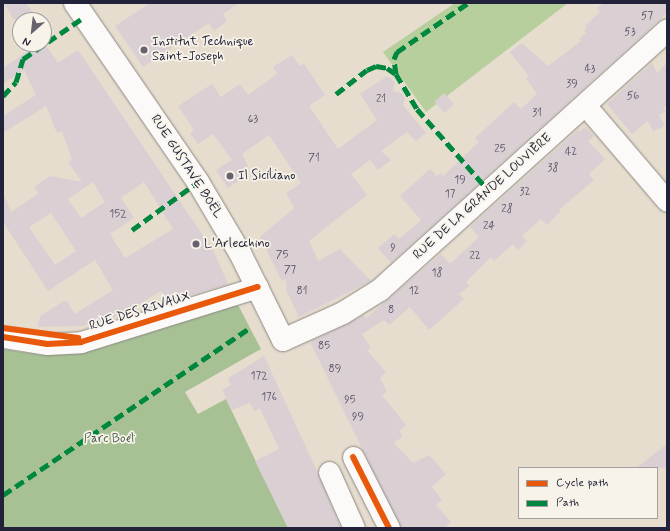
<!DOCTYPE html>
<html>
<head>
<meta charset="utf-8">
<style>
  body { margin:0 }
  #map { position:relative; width:670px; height:531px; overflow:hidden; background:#e6ddce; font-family:Mynerve,sans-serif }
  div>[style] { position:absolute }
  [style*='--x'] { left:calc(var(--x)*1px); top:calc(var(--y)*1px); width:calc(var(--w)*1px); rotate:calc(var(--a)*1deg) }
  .green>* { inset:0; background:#b7cf9d }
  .forest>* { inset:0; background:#a7c195 }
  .building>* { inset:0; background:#dacfd3; transform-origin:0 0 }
  .roads { filter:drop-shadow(0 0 1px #8d8985) drop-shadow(0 0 1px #8d8985) }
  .minor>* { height:21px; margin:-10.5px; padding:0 10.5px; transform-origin:10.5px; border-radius:10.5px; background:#fbfaf8 }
  .major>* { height:22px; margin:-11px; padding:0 11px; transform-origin:11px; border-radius:11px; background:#fbfaf8 }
  .quiet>* { height:5px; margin-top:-2.5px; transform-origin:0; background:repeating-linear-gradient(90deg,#00873e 0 10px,transparent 0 15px) }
  .cycleway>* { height:6px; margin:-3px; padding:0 3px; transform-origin:3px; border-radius:3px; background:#e8590c }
  .dots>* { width:11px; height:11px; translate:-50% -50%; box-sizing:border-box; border:2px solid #f7f3e8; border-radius:50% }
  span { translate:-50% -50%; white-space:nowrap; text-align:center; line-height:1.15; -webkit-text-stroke:3.5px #f7f3e8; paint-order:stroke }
  .number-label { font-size:11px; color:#504d61 }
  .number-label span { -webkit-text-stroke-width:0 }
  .poi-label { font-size:13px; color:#22223b }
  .left { translate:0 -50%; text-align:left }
  .street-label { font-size:13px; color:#22223b }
  .park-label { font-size:13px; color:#495b4f }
  .frame { position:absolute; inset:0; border:4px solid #22223b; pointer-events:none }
  .legend { position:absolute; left:518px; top:467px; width:140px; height:52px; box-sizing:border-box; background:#f7f3e8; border:1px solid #a29fa3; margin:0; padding:5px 7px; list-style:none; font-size:12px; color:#22223b }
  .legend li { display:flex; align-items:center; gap:8px; height:20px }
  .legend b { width:20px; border:1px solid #a29fa3 }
  .north { position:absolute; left:12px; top:12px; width:40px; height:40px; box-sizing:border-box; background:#f7f3e8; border:1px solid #a29fa3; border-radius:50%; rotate:208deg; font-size:11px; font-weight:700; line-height:16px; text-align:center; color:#22223b }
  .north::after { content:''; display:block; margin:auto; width:14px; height:18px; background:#67636e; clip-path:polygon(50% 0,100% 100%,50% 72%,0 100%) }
</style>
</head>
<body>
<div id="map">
  <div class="green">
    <div style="clip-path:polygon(455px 3px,568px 3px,426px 112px,383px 52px)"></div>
  </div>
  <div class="forest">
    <div style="clip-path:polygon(237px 303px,261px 349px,185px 392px,198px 414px,226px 399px,288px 528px,3px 528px,3px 349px,42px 355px,83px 353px)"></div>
  </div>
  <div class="building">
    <div style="clip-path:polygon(4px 3px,26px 3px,38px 20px,14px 20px)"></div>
    <div style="clip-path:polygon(150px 3px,239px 3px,223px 14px,227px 21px,214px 31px,209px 23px,143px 67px,115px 26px)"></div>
    <div style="clip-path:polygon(604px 3px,667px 3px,667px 13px,391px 263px,378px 248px,394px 234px,399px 239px,421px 220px,400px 196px,430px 169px,437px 176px,441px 173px,443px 176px,479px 142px,475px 138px,514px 102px,521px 109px,537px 94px,526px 78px,529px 76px,510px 52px,522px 43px,548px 66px,581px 41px,579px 39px,586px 33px,584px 31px,587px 27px,586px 25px,600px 12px,597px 8px)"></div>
    <div style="clip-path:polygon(evenodd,23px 44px,45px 44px,58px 63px,78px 50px,214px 252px,228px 284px,168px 302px,161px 291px,121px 315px,82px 326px,38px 327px,40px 316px,66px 300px,75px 314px,113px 290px,95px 260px,48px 291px,3px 222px,3px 193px,11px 212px,39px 193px,34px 187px,50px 176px,82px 182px,68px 162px,72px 160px,62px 131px,57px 133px,46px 106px,3px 133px,3px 116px,36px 95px,24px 70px,3px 84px,3px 68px,28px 51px,23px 44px,93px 182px,105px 202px,81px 218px,68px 199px,93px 182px,23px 44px,144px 182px,173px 229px,125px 258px,110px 234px,134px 218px,121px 198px,144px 182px,23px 44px,51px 213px,76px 251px,55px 265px,29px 227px,51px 213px)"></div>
    <div style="clip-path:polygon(292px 55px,300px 66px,304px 64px,325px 95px,309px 106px,338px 149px,377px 120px,360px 94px,386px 77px,391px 78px,395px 83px,393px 91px,401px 93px,405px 98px,403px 105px,426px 133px,416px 141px,407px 132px,381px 151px,391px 160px,378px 170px,370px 160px,351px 174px,367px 195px,309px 241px,318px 261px,340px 249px,371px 281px,299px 317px,287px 292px,286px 279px,282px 281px,260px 237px,294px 208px,286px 193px,301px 183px,269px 135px,242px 154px,248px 166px,243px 169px,247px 175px,228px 188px,216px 170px,232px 160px,213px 134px,198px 144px,190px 133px,194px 130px,178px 106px,212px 84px,221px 97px,240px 84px,248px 95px,277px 74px,273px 67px)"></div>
    <div style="clip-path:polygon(652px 63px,657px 73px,667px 63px,666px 106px,663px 107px,665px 112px,659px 115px,665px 126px,653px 131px,648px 121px,632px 134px,607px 104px)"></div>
    <div style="left:444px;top:93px;width:15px;height:13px;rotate:48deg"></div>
    <div style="clip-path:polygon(585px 127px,594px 136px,588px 141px,605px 159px,589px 174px,594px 180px,559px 210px,560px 212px,547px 225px,541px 219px,522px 236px,527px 241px,518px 250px,513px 244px,494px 261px,491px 257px,466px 282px,469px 286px,459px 294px,464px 299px,429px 330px,410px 307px,389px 325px,384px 320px,362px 334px,371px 348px,367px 350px,386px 372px,380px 378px,387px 392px,382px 395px,406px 425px,399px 431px,403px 436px,394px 443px,413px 463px,429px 455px,446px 474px,432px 487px,442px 500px,436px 505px,451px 522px,444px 528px,401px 528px,311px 344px,313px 340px,364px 315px,366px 318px,441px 254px,450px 264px,479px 237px,470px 227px,578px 130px,580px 131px)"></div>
    <div style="clip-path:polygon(264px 356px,317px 471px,341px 528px,288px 528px,255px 461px,279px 449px,260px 408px,254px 411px,250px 403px,232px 410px,222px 390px,231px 385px,228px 378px)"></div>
    <div style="clip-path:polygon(667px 444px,667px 468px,636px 468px)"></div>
  </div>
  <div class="roads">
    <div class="minor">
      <div style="--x:585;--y:105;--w:126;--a:49.5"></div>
      <div style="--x:3;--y:337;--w:45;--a:9"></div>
      <div style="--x:47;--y:344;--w:34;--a:-3"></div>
      <div style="--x:81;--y:342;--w:185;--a:-17.3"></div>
      <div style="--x:353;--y:457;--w:80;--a:63.1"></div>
      <div style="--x:329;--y:472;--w:61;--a:65.9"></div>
    </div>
    <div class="major">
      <div style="--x:75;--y:3;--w:217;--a:55.5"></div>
      <div style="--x:198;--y:182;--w:82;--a:59.4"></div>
      <div style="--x:240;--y:253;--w:97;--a:63.7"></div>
      <div style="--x:283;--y:340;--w:66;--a:-24.2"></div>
      <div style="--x:343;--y:313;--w:44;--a:-31.9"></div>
      <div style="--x:380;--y:290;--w:387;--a:-42.1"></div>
    </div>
  </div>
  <div class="quiet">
    <div style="--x:396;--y:74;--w:15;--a:-98"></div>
    <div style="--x:394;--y:59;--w:8;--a:-67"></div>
    <div style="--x:397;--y:52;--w:86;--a:-34.6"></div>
    <div style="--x:336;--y:94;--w:39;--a:-38"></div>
    <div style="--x:367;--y:70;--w:10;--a:-24"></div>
    <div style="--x:376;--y:66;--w:11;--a:10"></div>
    <div style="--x:387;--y:68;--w:11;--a:34"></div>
    <div style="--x:396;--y:74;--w:41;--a:59"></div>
    <div style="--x:417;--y:109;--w:109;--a:48.7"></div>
    <div style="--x:3;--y:96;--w:19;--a:-47"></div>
    <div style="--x:16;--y:82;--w:24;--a:-73"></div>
    <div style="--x:23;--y:59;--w:74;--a:-34.5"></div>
    <div style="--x:132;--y:230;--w:82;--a:-36"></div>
    <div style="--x:3;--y:495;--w:298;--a:-34.1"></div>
  </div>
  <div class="cycleway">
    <div style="--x:3;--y:328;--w:76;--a:7.6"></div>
    <div style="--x:3;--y:337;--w:45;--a:9"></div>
    <div style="--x:47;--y:344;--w:34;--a:-3"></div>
    <div style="--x:81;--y:342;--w:185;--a:-17.3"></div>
    <div style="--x:353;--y:457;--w:80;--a:63.1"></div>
  </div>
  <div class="dots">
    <div style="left:144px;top:50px;background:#67636e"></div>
    <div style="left:230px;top:176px;background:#67636e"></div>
    <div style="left:196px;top:244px;background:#67636e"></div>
  </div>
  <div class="number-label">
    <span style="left:647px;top:16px">57</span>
    <span style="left:630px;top:32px">53</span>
    <span style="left:590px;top:69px">43</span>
    <span style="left:572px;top:84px">39</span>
    <span style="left:633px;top:96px">56</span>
    <span style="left:381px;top:99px">21</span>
    <span style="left:537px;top:113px">31</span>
    <span style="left:253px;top:119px">63</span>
    <span style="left:500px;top:149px">25</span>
    <span style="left:571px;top:152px">42</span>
    <span style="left:314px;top:158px">71</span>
    <span style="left:553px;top:168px">38</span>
    <span style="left:460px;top:180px">19</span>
    <span style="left:525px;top:192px">32</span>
    <span style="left:450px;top:194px">17</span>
    <span style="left:507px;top:209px">28</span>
    <span style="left:118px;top:214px">152</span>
    <span style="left:489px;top:226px">24</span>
    <span style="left:393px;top:248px">9</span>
    <span style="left:282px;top:255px">75</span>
    <span style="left:475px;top:256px">22</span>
    <span style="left:290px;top:270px">77</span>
    <span style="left:437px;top:273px">18</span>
    <span style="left:302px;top:291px">81</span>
    <span style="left:414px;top:291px">12</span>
    <span style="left:391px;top:310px">8</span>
    <span style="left:324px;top:346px">85</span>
    <span style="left:335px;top:369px">89</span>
    <span style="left:259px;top:376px">172</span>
    <span style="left:269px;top:397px">176</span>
    <span style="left:350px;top:400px">95</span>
    <span style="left:358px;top:417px">99</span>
  </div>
  <div class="poi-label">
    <span class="left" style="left:152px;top:50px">Institut Technique<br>Saint-Joseph</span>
    <span class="left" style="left:238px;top:176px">Il Siciliano</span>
    <span class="left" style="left:204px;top:244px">L'Arlecchino</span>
  </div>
  <div class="street-label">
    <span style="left:186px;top:167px;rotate:57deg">RUE GUSTAVE BOËL</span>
    <span style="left:483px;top:197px;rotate:-42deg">RUE DE LA GRANDE LOUVIÈRE</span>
    <span style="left:140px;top:312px;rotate:-17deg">RUE DES RIVAUX</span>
  </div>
  <div class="park-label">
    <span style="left:109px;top:439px">Parc Boël</span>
  </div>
  <div class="frame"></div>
  <ul class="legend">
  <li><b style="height:5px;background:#e8590c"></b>Cycle path</li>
  <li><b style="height:5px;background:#00873e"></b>Path</li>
  </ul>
  <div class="north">N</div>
</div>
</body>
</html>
